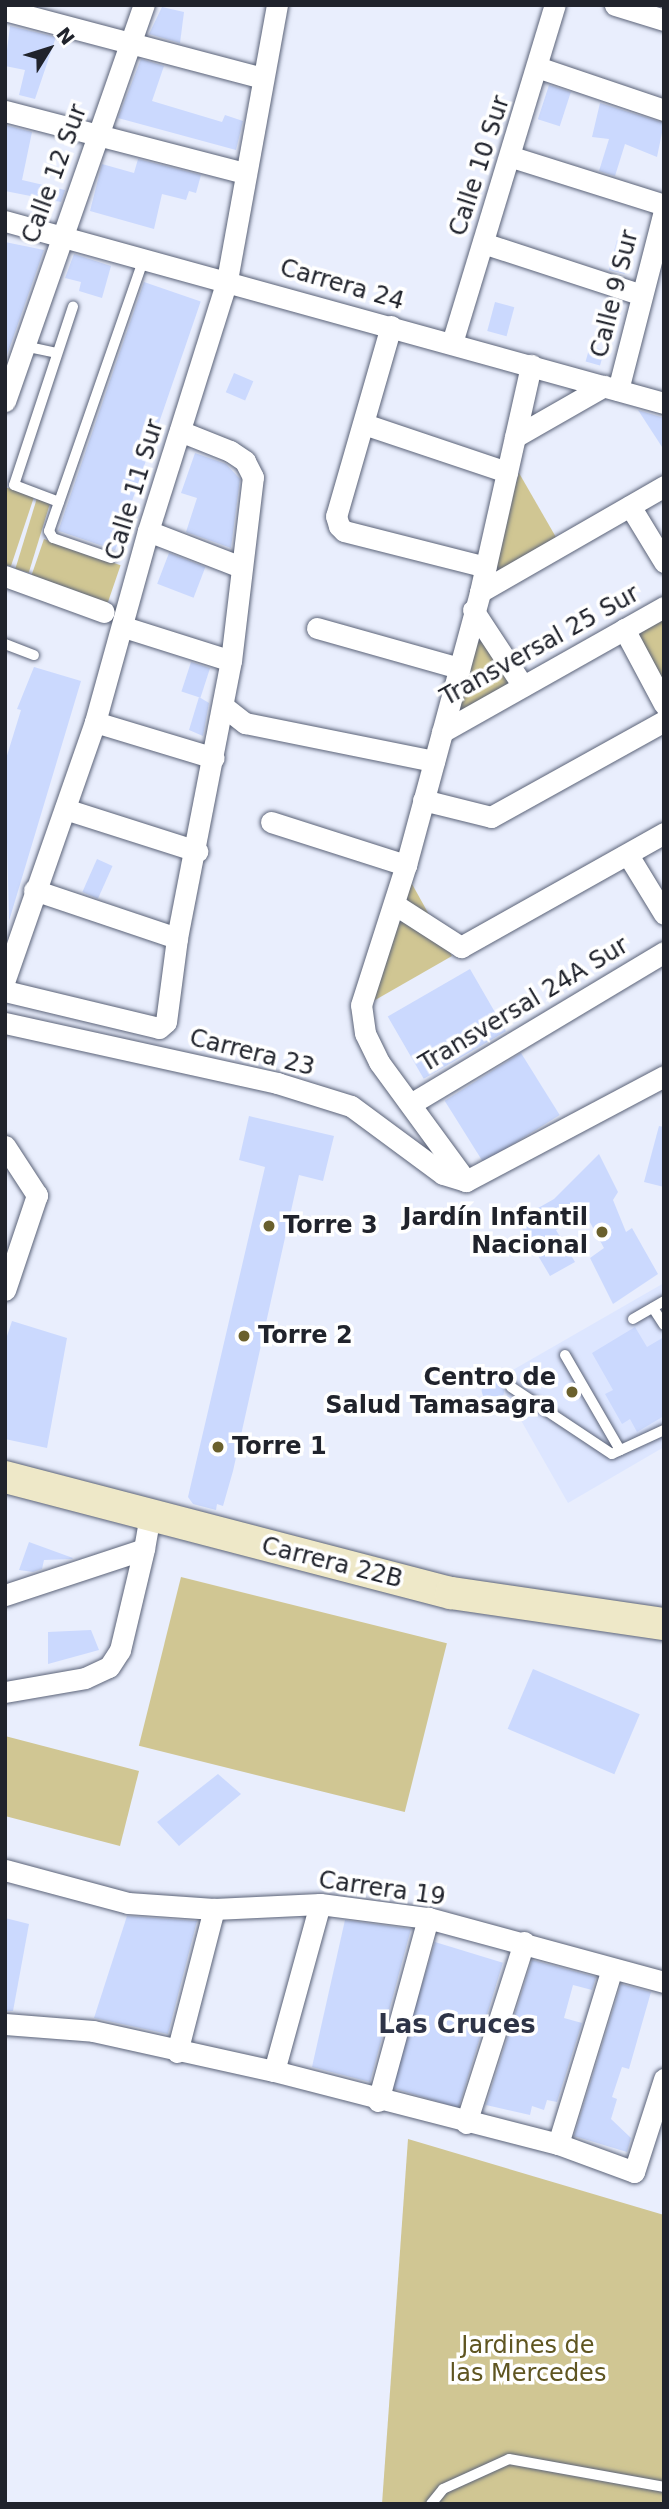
<!DOCTYPE html>
<html>
<head>
<meta charset="utf-8">
<style>
  body { margin:0 }
  #map { position:relative; width:669px; height:2509px; overflow:hidden; background:#e9eefd; font-family:"DejaVu Sans",sans-serif }
  div>[style] { position:absolute }
  [style*='--x'] { left:calc(var(--x)*1px); top:calc(var(--y)*1px); width:calc(var(--w)*1px); rotate:calc(var(--a)*1deg) }
  .built>* { inset:0; background:#dde6ff }
  .green>* { inset:0; background:#d0c693; transform-origin:0 0 }
  .building>* { inset:0; background:#cbd9fe; transform-origin:0 0 }
  .round { border-radius:50% }
  .roads { filter:drop-shadow(0 0 2px #5b6378) drop-shadow(0 0 2px #5b6378) }
  .lane>* { height:10px; margin:-5px; padding:0 5px; transform-origin:5px; border-radius:5px; background:#fff }
  .street>* { height:21px; margin:-10.5px; padding:0 10.5px; transform-origin:10.5px; border-radius:10.5px; background:#fff }
  .secondary>* { height:32px; margin:-16px; padding:0 16px; transform-origin:16px; border-radius:16px; background:#eee8c8 }
  .dots>* { width:19px; height:19px; translate:-50% -50%; box-sizing:border-box; border:4px solid #fff; border-radius:50% }
  span { translate:-50% -50%; white-space:nowrap; text-align:center; line-height:1.15; -webkit-text-stroke:7px #fff; paint-order:stroke }
  .street-label { font-size:24px; color:#20232c }
  .poi-label { font-size:24px; color:#20232c; font-weight:700 }
  .right { translate:-100% -50%; text-align:right }
  .left { translate:0 -50%; text-align:left }
  .park-label { font-size:24px; color:#5f5521 }
  .neighbourhood-label { font-size:26px; color:#2e3447; font-weight:700 }
  .frame { position:absolute; inset:0; border:7px solid #20232c; pointer-events:none }
  .north { position:absolute; left:14px; top:14px; width:70px; height:70px; -webkit-text-stroke:5px #fff; paint-order:stroke; rotate:52deg; font-size:19px; font-weight:700; line-height:28px; text-align:center; color:#20232c }
  .north::after { content:''; display:block; margin:auto; width:24px; height:32px; background:#20232c; clip-path:polygon(50% 0,100% 100%,50% 72%,0 100%) }
</style>
</head>
<body>
<div id="map">
  <div class="built">
    <div style="clip-path:polygon(664px 1283px,664px 1447px,568px 1503px,506px 1394px,488px 1404px,480px 1389px)"></div>
  </div>
  <div class="green">
    <div style="clip-path:polygon(519px 473px,557px 539px,487px 579px)"></div>
    <div style="clip-path:polygon(5px 487px,34px 497px,11px 566px,5px 565px)"></div>
    <div style="left:37px;top:498px;width:14px;height:74px;rotate:17deg"></div>
    <div style="left:44px;top:539px;width:81px;height:41px;rotate:19deg"></div>
    <div style="clip-path:polygon(664px 610px,664px 685px,632px 629px)"></div>
    <div style="clip-path:polygon(474px 618px,515px 683px,450px 717px)"></div>
    <div style="clip-path:polygon(407px 875px,452px 956px,370px 1003px)"></div>
    <div style="left:181px;top:1577px;width:274px;height:174px;rotate:14deg"></div>
    <div style="clip-path:polygon(5px 1736px,139px 1771px,120px 1846px,5px 1816px)"></div>
    <div style="clip-path:polygon(408px 2139px,664px 2215px,664px 2504px,382px 2504px)"></div>
  </div>
  <div class="building">
    <div style="clip-path:polygon(162px 7px,184px 12px,180px 43px,149px 34px)"></div>
    <div style="clip-path:polygon(10px 26px,56px 37px,35px 99px,19px 95px,25px 70px,5px 66px)"></div>
    <div style="clip-path:polygon(141px 59px,164px 66px,152px 101px,222px 122px,225px 115px,243px 121px,236px 150px,118px 118px)"></div>
    <div style="left:549px;top:85px;width:23px;height:36px;rotate:18deg"></div>
    <div style="clip-path:polygon(600px 103px,664px 123px,657px 157px,625px 144px,615px 176px,599px 171px,609px 139px,592px 137px)"></div>
    <div style="clip-path:polygon(5px 125px,32px 132px,22px 180px,65px 190px,61px 202px,5px 191px)"></div>
    <div style="clip-path:polygon(138px 159px,201px 175px,196px 193px,189px 191px,186px 200px,162px 194px,154px 229px,90px 211px,102px 164px,134px 173px)"></div>
    <div style="left:617px;top:240px;width:16px;height:31px;rotate:15deg"></div>
    <div style="clip-path:polygon(5px 242px,44px 250px,6px 358px,5px 358px)"></div>
    <div style="clip-path:polygon(74px 254px,111px 266px,102px 298px,79px 291px,81px 282px,65px 278px)"></div>
    <div style="left:144px;top:282px;width:60px;height:263px;rotate:19deg"></div>
    <div style="left:495px;top:302px;width:20px;height:30px;rotate:15deg"></div>
    <div style="left:590px;top:346px;width:15px;height:16px;rotate:16deg"></div>
    <div style="left:234px;top:373px;width:21px;height:21px;rotate:23deg"></div>
    <div style="clip-path:polygon(638px 410px,664px 418px,664px 450px)"></div>
    <div style="clip-path:polygon(195px 453px,226px 464px,240px 479px,231px 548px,186px 532px,197px 498px,181px 493px)"></div>
    <div style="left:169px;top:553px;width:39px;height:33px;rotate:21deg"></div>
    <div style="left:191px;top:662px;width:20px;height:31px;rotate:18deg"></div>
    <div style="clip-path:polygon(34px 667px,81px 681px,9px 921px,5px 762px,21px 710px,17px 709px)"></div>
    <div style="clip-path:polygon(199px 697px,209px 703px,203px 736px,189px 730px)"></div>
    <div style="left:97px;top:859px;width:17px;height:36px;rotate:24deg"></div>
    <div style="left:470px;top:969px;width:72px;height:95px;rotate:60deg"></div>
    <div style="left:521px;top:1053px;width:73px;height:90px;rotate:58deg"></div>
    <div style="clip-path:polygon(249px 1116px,334px 1136px,323px 1181px,299px 1175px,233px 1471px,223px 1506px,217px 1504px,216px 1510px,193px 1504px,188px 1497px,265px 1167px,239px 1160px)"></div>
    <div style="clip-path:polygon(659px 1126px,664px 1127px,664px 1187px,644px 1182px)"></div>
    <div style="clip-path:polygon(599px 1154px,618px 1192px,613px 1200px,626px 1232px,632px 1228px,658px 1274px,613px 1304px,590px 1258px,604px 1248px,586px 1215px,556px 1230px,575px 1262px,550px 1276px,517px 1220px,554px 1199px)"></div>
    <div style="clip-path:polygon(12px 1321px,67px 1338px,47px 1448px,5px 1439px,5px 1342px)"></div>
    <div style="clip-path:polygon(635px 1327px,647px 1347px,664px 1337px,664px 1416px,637px 1432px,630px 1419px,622px 1424px,605px 1394px,613px 1390px,592px 1353px)"></div>
    <div class="round" style="left:482px;top:1380px;width:22px;height:22px"></div>
    <div style="clip-path:polygon(29px 1542px,73px 1558px,72px 1559px,44px 1560px,42px 1569px,33px 1572px,19px 1570px)"></div>
    <div style="clip-path:polygon(91px 1630px,99px 1650px,48px 1664px,48px 1632px)"></div>
    <div style="left:533px;top:1669px;width:116px;height:65px;rotate:23deg"></div>
    <div style="clip-path:polygon(218px 1774px,241px 1794px,179px 1846px,157px 1822px)"></div>
    <div style="clip-path:polygon(127px 1916px,197px 1921px,168px 2034px,94px 2018px)"></div>
    <div style="clip-path:polygon(5px 1918px,29px 1924px,13px 2011px,5px 2011px)"></div>
    <div style="clip-path:polygon(345px 1920px,411px 1929px,370px 2082px,312px 2067px)"></div>
    <div style="left:435px;top:1942px;width:71px;height:152px;rotate:17deg"></div>
    <div style="clip-path:polygon(532px 1960px,596px 1977px,592px 1990px,573px 1985px,564px 2018px,582px 2023px,557px 2102px,547px 2100px,544px 2110px,532px 2106px,530px 2115px,486px 2105px)"></div>
    <div style="clip-path:polygon(621px 1984px,651px 1992px,629px 2069px,622px 2067px,612px 2097px,617px 2099px,611px 2119px,631px 2138px,627px 2152px,574px 2136px)"></div>
  </div>
  <div class="roads">
    <div class="lane">
      <div style="--x:24;--y:346;--w:33;--a:12"></div>
      <div style="--x:59;--y:502;--w:48;--a:-159.3"></div>
      <div style="--x:14;--y:485;--w:188;--a:-71.7"></div>
      <div style="--x:111;--y:558;--w:61;--a:-161"></div>
      <div style="--x:53;--y:538;--w:8;--a:-120"></div>
      <div style="--x:49;--y:531;--w:291;--a:-70.8"></div>
      <div style="--x:5;--y:644;--w:31;--a:21"></div>
      <div style="--x:653;--y:1308;--w:20;--a:57"></div>
      <div style="--x:633;--y:1319;--w:36;--a:-30"></div>
      <div style="--x:565;--y:1355;--w:110;--a:59.9"></div>
      <div style="--x:511;--y:1387;--w:121;--a:33.6"></div>
      <div style="--x:612;--y:1454;--w:57;--a:-24.8"></div>
      <div style="--x:431;--y:2504;--w:19;--a:-51"></div>
      <div style="--x:443;--y:2489;--w:72;--a:-24.4"></div>
      <div style="--x:509;--y:2459;--w:158;--a:10.2"></div>
    </div>
    <div class="street">
      <div style="--x:615;--y:5;--w:51;--a:17"></div>
      <div style="--x:5;--y:10;--w:267;--a:14.8"></div>
      <div style="--x:540;--y:68;--w:131;--a:18.7"></div>
      <div style="--x:5;--y:111;--w:248;--a:14.5"></div>
      <div style="--x:512;--y:157;--w:159;--a:17.5"></div>
      <div style="--x:5;--y:221;--w:684;--a:15.44"></div>
      <div style="--x:483;--y:243;--w:167;--a:18.1"></div>
      <div style="--x:391;--y:326;--w:198;--a:106.1"></div>
      <div style="--x:336;--y:516;--w:10;--a:73"></div>
      <div style="--x:339;--y:526;--w:7;--a:45"></div>
      <div style="--x:344;--y:531;--w:146;--a:14.2"></div>
      <div style="--x:452;--y:343;--w:353;--a:-73.1"></div>
      <div style="--x:618;--y:390;--w:185;--a:-75.6"></div>
      <div style="--x:5;--y:401;--w:420;--a:-70.7"></div>
      <div style="--x:364;--y:424;--w:151;--a:18.6"></div>
      <div style="--x:515;--y:437;--w:103;--a:-29.8"></div>
      <div style="--x:630;--y:506;--w:66;--a:58.7"></div>
      <div style="--x:148;--y:531;--w:100;--a:21.2"></div>
      <div style="--x:5;--y:576;--w:105;--a:20"></div>
      <div style="--x:480;--y:592;--w:212;--a:-29.9"></div>
      <div style="--x:473;--y:610;--w:91;--a:56.7"></div>
      <div style="--x:124;--y:627;--w:112;--a:17.6"></div>
      <div style="--x:317;--y:628;--w:148;--a:15.7"></div>
      <div style="--x:624;--y:629;--w:85;--a:61.9"></div>
      <div style="--x:223;--y:706;--w:28;--a:38"></div>
      <div style="--x:245;--y:723;--w:193;--a:11.4"></div>
      <div style="--x:95;--y:722;--w:124;--a:16.8"></div>
      <div style="--x:442;--y:732;--w:255;--a:-29.4"></div>
      <div style="--x:423;--y:800;--w:70;--a:14"></div>
      <div style="--x:491;--y:817;--w:198;--a:-29"></div>
      <div style="--x:65;--y:809;--w:139;--a:17.7"></div>
      <div style="--x:271;--y:822;--w:142;--a:17.7"></div>
      <div style="--x:628;--y:855;--w:69;--a:58.6"></div>
      <div style="--x:34;--y:890;--w:151;--a:18.6"></div>
      <div style="--x:394;--y:904;--w:80;--a:32.7"></div>
      <div style="--x:461;--y:947;--w:233;--a:-29.3"></div>
      <div style="--x:5;--y:979;--w:272;--a:-70.7"></div>
      <div style="--x:95;--y:722;--w:198;--a:-74.5"></div>
      <div style="--x:148;--y:531;--w:263;--a:-72.5"></div>
      <div style="--x:227;--y:280;--w:280;--a:-79.7"></div>
      <div style="--x:5;--y:991;--w:158;--a:13.5"></div>
      <div style="--x:159;--y:1028;--w:9;--a:-41"></div>
      <div style="--x:166;--y:1022;--w:85;--a:-82.5"></div>
      <div style="--x:177;--y:938;--w:282;--a:-79"></div>
      <div style="--x:231;--y:661;--w:185;--a:-83.2"></div>
      <div style="--x:253;--y:477;--w:18;--a:-117"></div>
      <div style="--x:245;--y:461;--w:18;--a:-146"></div>
      <div style="--x:230;--y:451;--w:54;--a:-158.2"></div>
      <div style="--x:5;--y:1023;--w:279;--a:12.4"></div>
      <div style="--x:277;--y:1083;--w:77;--a:17.3"></div>
      <div style="--x:351;--y:1106;--w:114;--a:36.5"></div>
      <div style="--x:443;--y:1174;--w:24;--a:17"></div>
      <div style="--x:412;--y:1103;--w:294;--a:-30.9"></div>
      <div style="--x:5;--y:1146;--w:59;--a:56.9"></div>
      <div style="--x:37;--y:1195;--w:100;--a:108.6"></div>
      <div style="--x:466;--y:1181;--w:147;--a:-126.2"></div>
      <div style="--x:379;--y:1062;--w:32;--a:-116"></div>
      <div style="--x:365;--y:1033;--w:28;--a:-98"></div>
      <div style="--x:361;--y:1005;--w:147;--a:-72.2"></div>
      <div style="--x:406;--y:865;--w:283;--a:-74.8"></div>
      <div style="--x:480;--y:592;--w:233;--a:-77.3"></div>
      <div style="--x:466;--y:1181;--w:224;--a:-27.9"></div>
      <div style="--x:5;--y:1595;--w:146;--a:-18.3"></div>
      <div style="--x:144;--y:1549;--w:34;--a:-80"></div>
      <div style="--x:5;--y:1692;--w:81;--a:-9.9"></div>
      <div style="--x:85;--y:1678;--w:26;--a:-25"></div>
      <div style="--x:109;--y:1667;--w:20;--a:-57"></div>
      <div style="--x:120;--y:1650;--w:104;--a:-76.6"></div>
      <div style="--x:5;--y:1870;--w:127;--a:15"></div>
      <div style="--x:128;--y:1903;--w:86;--a:4"></div>
      <div style="--x:214;--y:1909;--w:106;--a:-2.7"></div>
      <div style="--x:320;--y:1904;--w:109;--a:7.4"></div>
      <div style="--x:428;--y:1918;--w:245;--a:15.2"></div>
      <div style="--x:5;--y:2024;--w:88;--a:4.5"></div>
      <div style="--x:93;--y:2031;--w:185;--a:12.5"></div>
      <div style="--x:274;--y:2071;--w:293;--a:14.4"></div>
      <div style="--x:558;--y:2144;--w:81;--a:20.2"></div>
      <div style="--x:634;--y:2172;--w:98;--a:-72.1"></div>
      <div style="--x:177;--y:2052;--w:148;--a:-75.5"></div>
      <div style="--x:274;--y:2071;--w:173;--a:-74.6"></div>
      <div style="--x:378;--y:2101;--w:190;--a:-74.7"></div>
      <div style="--x:466;--y:2123;--w:190;--a:-72.2"></div>
      <div style="--x:558;--y:2144;--w:183;--a:-72.9"></div>
    </div>
    <div class="secondary">
      <div style="--x:5;--y:1477;--w:461;--a:14.6"></div>
      <div style="--x:451;--y:1593;--w:215;--a:8.3"></div>
    </div>
  </div>
  <div class="dots">
    <div style="left:269px;top:1226px;background:#6a602d"></div>
    <div style="left:602px;top:1232px;background:#6a602d"></div>
    <div style="left:244px;top:1336px;background:#6a602d"></div>
    <div style="left:572px;top:1392px;background:#6a602d"></div>
    <div style="left:218px;top:1447px;background:#6a602d"></div>
  </div>
  <div class="street-label">
    <span style="left:480px;top:166px;rotate:-72deg">Calle 10 Sur</span>
    <span style="left:55px;top:174px;rotate:-70deg">Calle 12 Sur</span>
    <span style="left:342px;top:285px;rotate:16deg">Carrera 24</span>
    <span style="left:615px;top:294px;rotate:-76deg">Calle 9 Sur</span>
    <span style="left:135px;top:490px;rotate:-73deg">Calle 11 Sur</span>
    <span style="left:540px;top:646px;rotate:-29deg">Transversal 25 Sur</span>
    <span style="left:524px;top:1005px;rotate:-31deg">Transversal 24A Sur</span>
    <span style="left:252px;top:1053px;rotate:14deg">Carrera 23</span>
    <span style="left:332px;top:1563px;rotate:14deg">Carrera 22B</span>
    <span style="left:382px;top:1889px;rotate:8deg">Carrera 19</span>
  </div>
  <div class="poi-label">
    <span class="right" style="left:588px;top:1232px">Jardín Infantil<br>Nacional</span>
    <span class="left" style="left:283px;top:1226px">Torre 3</span>
    <span class="left" style="left:258px;top:1336px">Torre 2</span>
    <span class="right" style="left:556px;top:1392px">Centro de<br>Salud Tamasagra</span>
    <span class="left" style="left:232px;top:1447px">Torre 1</span>
  </div>
  <div class="park-label">
    <span style="left:528px;top:2360px">Jardines de<br>las Mercedes</span>
  </div>
  <div class="neighbourhood-label">
    <span style="left:457px;top:2025px">Las Cruces</span>
  </div>
  <div class="frame"></div>
  <div class="north">N</div>
</div>
</body>
</html>
